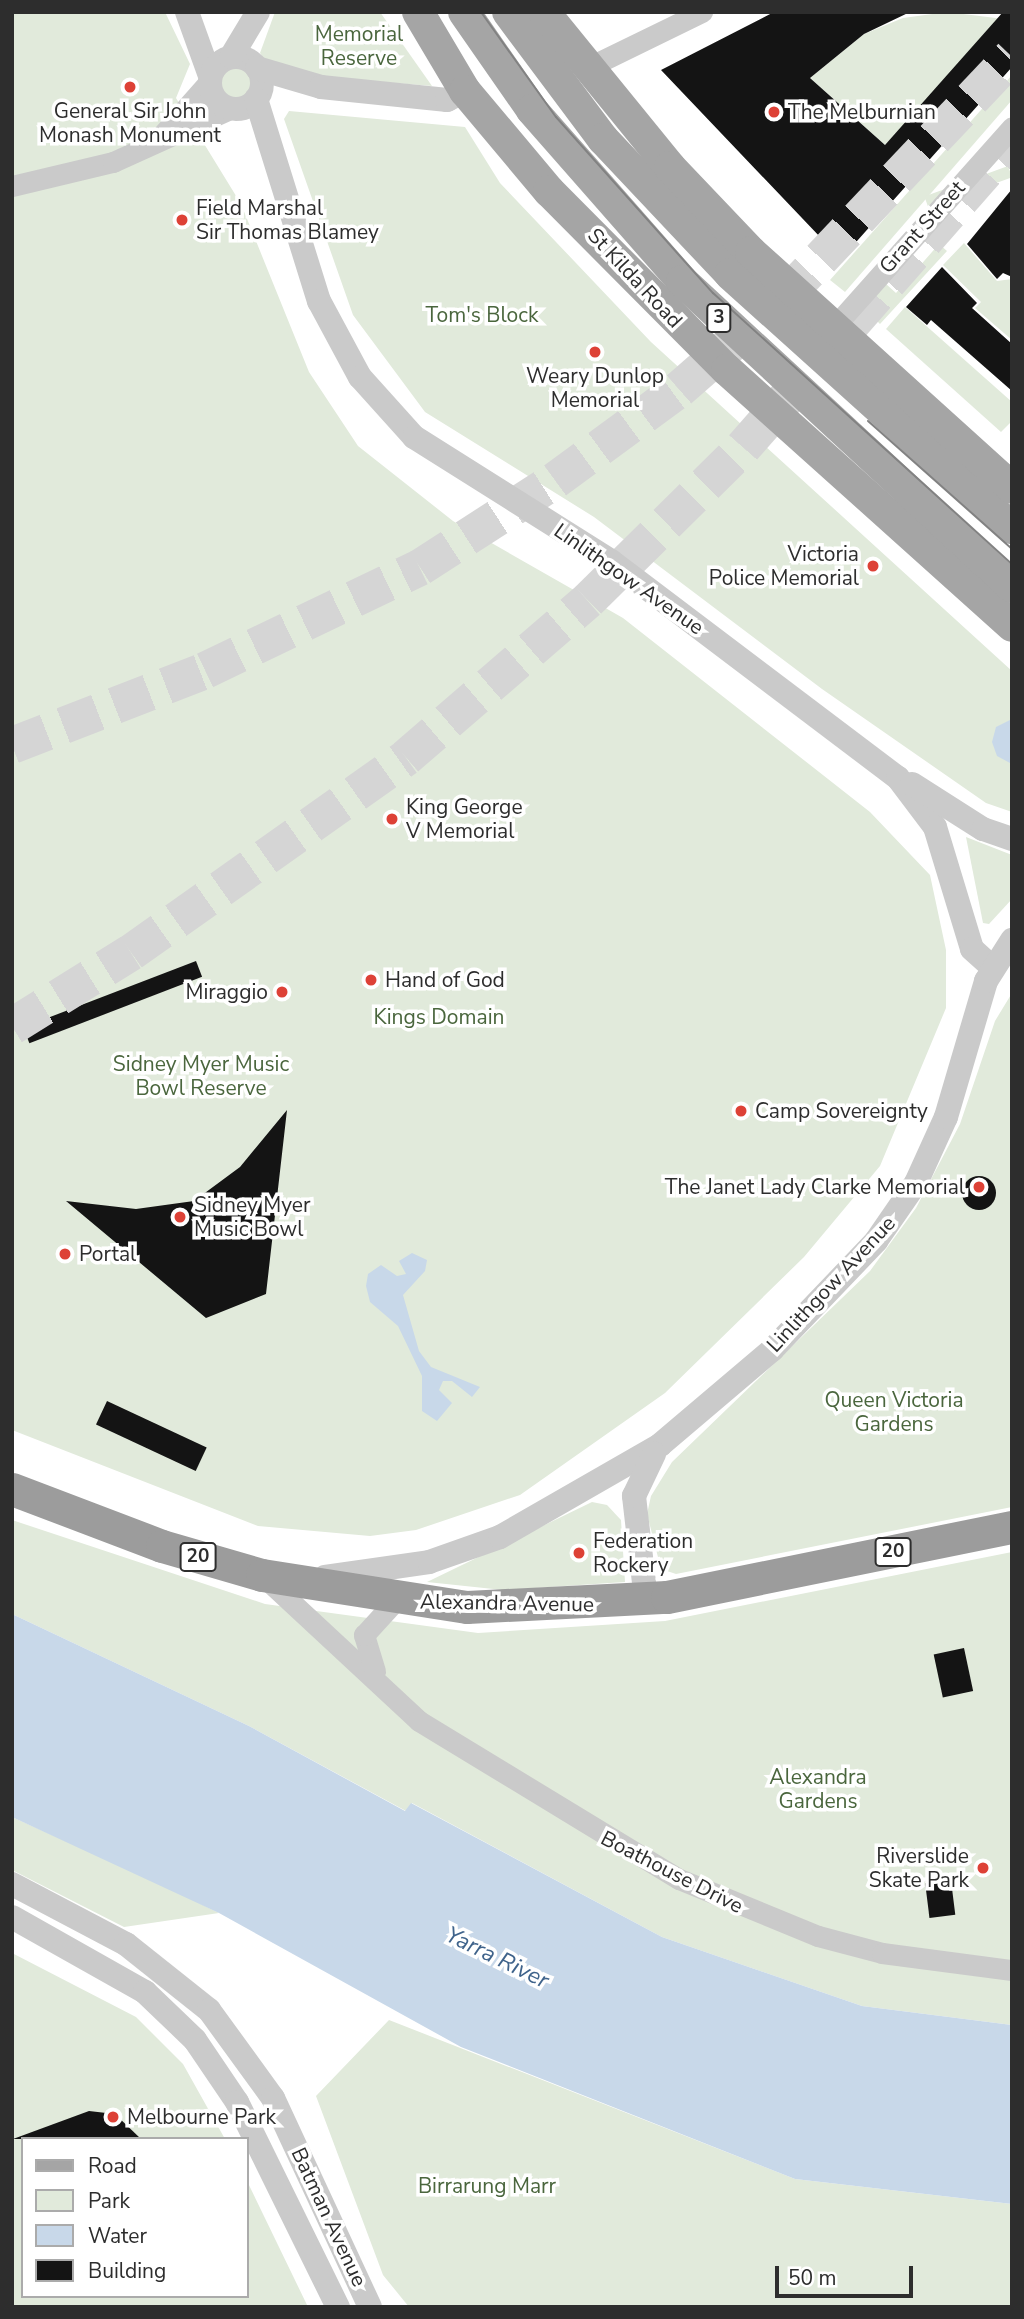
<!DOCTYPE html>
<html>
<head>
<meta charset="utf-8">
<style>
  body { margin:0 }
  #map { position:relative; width:1024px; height:2319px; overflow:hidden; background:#fff; font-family:"Nunito Sans",sans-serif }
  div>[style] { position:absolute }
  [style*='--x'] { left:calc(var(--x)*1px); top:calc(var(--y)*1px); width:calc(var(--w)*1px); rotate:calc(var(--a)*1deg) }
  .green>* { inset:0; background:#e1eadb; transform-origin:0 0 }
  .round { border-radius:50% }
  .water>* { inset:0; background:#c8d8e9 }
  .building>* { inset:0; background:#141414; transform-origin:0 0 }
  .motorway-tunnel>* { height:37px; margin-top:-18.5px; transform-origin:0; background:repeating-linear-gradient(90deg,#d5d5d5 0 37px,transparent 0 55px) }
  .minor>* { height:21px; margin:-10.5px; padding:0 10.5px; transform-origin:10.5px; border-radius:10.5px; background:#cacaca }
  .tertiary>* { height:24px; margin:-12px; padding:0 12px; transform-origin:12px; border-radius:12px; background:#cacaca }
  .tertiary>.ring { margin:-12px; padding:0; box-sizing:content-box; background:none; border:24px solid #cacaca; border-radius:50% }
  .primary>* { height:32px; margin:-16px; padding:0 16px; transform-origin:16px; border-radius:16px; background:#a5a5a5 }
  .trunk>* { height:33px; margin:-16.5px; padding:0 16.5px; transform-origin:16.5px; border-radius:16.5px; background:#9c9c9c }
  .tram>* { height:2px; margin:-1px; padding:0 1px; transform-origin:1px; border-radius:1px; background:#828282 }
  .dots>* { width:19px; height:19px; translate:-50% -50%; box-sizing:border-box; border:4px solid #fff; border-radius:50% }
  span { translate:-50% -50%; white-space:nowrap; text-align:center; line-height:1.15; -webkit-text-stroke:7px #fff; paint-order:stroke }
  .shield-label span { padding:2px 5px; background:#fff; border:2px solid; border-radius:5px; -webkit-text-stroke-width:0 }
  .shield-label { font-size:19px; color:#2d2d2d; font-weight:700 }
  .park-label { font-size:21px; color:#4a663d }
  .poi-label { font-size:21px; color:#2d2d2d }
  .left { translate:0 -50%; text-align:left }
  .right { translate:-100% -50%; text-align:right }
  .street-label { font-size:21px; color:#2d2d2d }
  .water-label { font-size:23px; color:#3f638b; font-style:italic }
  .frame { position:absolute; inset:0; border:14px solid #2d2d2d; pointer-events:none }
  .legend { position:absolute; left:21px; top:2137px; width:228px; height:161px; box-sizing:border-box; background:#fff; border:2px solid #ababab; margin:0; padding:9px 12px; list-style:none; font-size:21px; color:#2d2d2d }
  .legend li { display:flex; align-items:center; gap:14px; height:35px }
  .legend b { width:35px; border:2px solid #ababab }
  .scale { position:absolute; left:775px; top:2266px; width:138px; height:32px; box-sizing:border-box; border:4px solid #2d2d2d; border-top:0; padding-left:9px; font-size:21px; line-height:24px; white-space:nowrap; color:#2d2d2d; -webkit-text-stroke:5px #fff; paint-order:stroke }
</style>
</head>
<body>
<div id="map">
  <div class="green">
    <div style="clip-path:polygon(12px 12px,165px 12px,190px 64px,176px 98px,241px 204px,309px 372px,358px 446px,453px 521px,623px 618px,870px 812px,930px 875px,946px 950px,946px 1008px,880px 1166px,804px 1257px,665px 1393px,520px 1495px,416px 1530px,370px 1536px,258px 1526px,12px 1430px)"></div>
    <div style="clip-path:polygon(275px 12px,380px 12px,432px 86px,321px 77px,264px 59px,260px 53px)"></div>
    <div style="clip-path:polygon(947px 12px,1012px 20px,885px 145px,810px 78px,864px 34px,903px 18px)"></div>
    <div class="round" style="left:219px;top:68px;width:34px;height:34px"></div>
    <div style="clip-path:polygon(1012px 75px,1012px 100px,845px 292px,830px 280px)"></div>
    <div style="clip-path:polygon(289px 111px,465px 127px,500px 183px,651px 342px,1012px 671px,1012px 812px,986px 803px,822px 689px,594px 517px,425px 412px,353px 315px,284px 119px)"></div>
    <div style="left:1008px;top:166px;width:12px;height:89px;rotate:70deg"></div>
    <div style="clip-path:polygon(964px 243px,997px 281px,1012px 279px,1012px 340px,975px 308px,981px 302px,943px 265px)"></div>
    <div style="clip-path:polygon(939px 244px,947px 251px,880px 324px,864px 308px,886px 284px,896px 293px)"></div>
    <div style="clip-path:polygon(905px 307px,1012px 402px,1012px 421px,1001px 432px,886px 329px)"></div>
    <div style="clip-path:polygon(966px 837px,1012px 855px,1012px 899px,989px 924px,983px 923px)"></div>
    <div style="clip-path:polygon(1012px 993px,1012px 1507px,676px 1574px,661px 1569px,647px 1514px,651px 1496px,672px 1462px,870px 1271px,916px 1208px,960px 1124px,995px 1021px)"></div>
    <div style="clip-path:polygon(592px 1502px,607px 1505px,621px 1520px,625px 1582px,503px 1590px,427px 1582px)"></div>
    <div style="clip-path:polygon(12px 1520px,265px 1604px,478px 1633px,665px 1621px,1012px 1552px,1012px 2025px,862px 2006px,662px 1937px,412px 1803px,406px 1811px,249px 1726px,12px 1614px)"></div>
    <div style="clip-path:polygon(12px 1817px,159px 1883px,219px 1913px,124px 1927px,12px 1870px)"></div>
    <div style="clip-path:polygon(12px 1953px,136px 2017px,183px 2064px,225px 2139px,23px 2139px,23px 2296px,247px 2296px,247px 2181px,308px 2307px,12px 2307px)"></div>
    <div style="clip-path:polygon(389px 2020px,795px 2179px,1012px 2204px,1012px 2307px,409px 2307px,383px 2275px,316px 2096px)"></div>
  </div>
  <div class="water">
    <div style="clip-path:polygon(1012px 719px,1012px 763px,1010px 763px,997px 756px,992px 742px,996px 727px)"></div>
    <div style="clip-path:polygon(412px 1253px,427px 1260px,425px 1271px,403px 1295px,419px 1351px,431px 1367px,480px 1387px,472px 1397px,452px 1381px,443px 1381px,439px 1390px,452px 1403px,437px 1421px,422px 1411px,422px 1376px,398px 1326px,370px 1302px,366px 1286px,368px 1274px,381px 1265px,397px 1276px,406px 1274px,399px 1261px)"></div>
    <div style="clip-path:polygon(12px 1614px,249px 1726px,405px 1811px,411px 1803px,662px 1937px,862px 2006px,1012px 2025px,1012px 2204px,795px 2179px,461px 2047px,219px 1913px,12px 1817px)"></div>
  </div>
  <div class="building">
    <div style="clip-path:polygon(774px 12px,910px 12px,864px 34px,810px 78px,885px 145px,1003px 12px,1012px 12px,1012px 67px,841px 259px,661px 70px)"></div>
    <div style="clip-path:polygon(1012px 189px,1012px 277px,1003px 273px,997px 279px,967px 244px)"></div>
    <div style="clip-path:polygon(942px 267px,977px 303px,972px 308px,1012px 344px,1012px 391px,931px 320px,927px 325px,906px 307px)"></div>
    <div style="left:196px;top:961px;width:17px;height:185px;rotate:69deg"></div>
    <div style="clip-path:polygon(287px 1110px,266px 1294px,206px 1318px,66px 1201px,136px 1209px,194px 1201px,240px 1167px)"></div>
    <div class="round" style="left:962px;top:1176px;width:34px;height:34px"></div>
    <div style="left:107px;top:1401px;width:110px;height:26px;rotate:25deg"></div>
    <div style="left:964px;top:1648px;width:44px;height:31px;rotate:78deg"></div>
    <div style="left:951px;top:1880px;width:35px;height:26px;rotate:83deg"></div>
    <div style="clip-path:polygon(89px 2111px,115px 2114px,141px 2139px,13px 2139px)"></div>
  </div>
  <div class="motorway-tunnel">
    <div style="--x:12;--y:745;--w:207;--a:-21.2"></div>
    <div style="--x:205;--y:670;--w:238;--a:-25.6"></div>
    <div style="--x:420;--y:567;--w:161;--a:-32.8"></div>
    <div style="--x:555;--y:480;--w:154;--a:-36.3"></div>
    <div style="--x:679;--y:389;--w:138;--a:-41.2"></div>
    <div style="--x:783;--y:298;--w:333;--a:-46.6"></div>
    <div style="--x:12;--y:1026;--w:140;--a:-31.9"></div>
    <div style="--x:131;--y:952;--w:337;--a:-35.3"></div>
    <div style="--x:406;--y:757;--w:240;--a:-40.8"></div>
    <div style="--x:588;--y:600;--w:218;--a:-44.6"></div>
    <div style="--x:743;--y:447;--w:403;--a:-48.7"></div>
  </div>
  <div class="minor">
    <div style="--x:587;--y:68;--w:128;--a:-26"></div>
    <div style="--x:163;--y:134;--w:69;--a:-48.5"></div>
    <div style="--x:12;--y:186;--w:104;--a:-13.4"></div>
    <div style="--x:113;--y:162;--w:128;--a:-24.4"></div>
    <div style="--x:833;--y:328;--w:269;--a:-48.3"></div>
    <div style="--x:263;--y:1576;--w:213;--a:42.9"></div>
    <div style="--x:419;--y:1721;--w:304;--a:31.3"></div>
    <div style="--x:679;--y:1879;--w:150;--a:22.3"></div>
    <div style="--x:818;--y:1936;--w:66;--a:14.9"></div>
    <div style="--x:882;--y:1953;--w:131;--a:7.5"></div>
    <div style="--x:375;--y:1671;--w:38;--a:-107"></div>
    <div style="--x:364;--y:1635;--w:47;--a:-47.6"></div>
  </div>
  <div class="tertiary">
    <div style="--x:187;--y:12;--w:68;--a:70.2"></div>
    <div class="ring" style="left:210px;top:57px;width:28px;height:28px"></div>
    <div style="--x:231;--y:57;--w:52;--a:-59"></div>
    <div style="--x:257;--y:68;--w:67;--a:16.5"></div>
    <div style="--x:321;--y:87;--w:127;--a:5.9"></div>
    <div style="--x:447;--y:100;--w:20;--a:-27"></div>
    <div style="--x:256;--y:99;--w:212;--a:72.7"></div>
    <div style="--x:319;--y:301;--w:86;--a:61.7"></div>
    <div style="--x:360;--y:377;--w:81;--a:48"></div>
    <div style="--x:414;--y:437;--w:233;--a:32.2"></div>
    <div style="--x:611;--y:561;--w:360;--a:37.1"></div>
    <div style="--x:898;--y:778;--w:61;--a:52.9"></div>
    <div style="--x:935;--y:827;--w:127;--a:73.1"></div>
    <div style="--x:972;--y:949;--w:27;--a:42"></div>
    <div style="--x:912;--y:784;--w:84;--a:32.4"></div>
    <div style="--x:983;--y:829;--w:31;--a:19"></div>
    <div style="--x:325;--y:1577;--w:105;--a:-8.2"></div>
    <div style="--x:429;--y:1562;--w:75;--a:-19.4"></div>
    <div style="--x:500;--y:1537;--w:185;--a:-29.9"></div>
    <div style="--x:660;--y:1445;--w:147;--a:-40.3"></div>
    <div style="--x:772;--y:1350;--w:151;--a:-46.3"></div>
    <div style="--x:876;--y:1241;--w:70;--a:-55.4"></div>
    <div style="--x:916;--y:1183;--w:72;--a:-65.6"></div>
    <div style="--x:946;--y:1117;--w:142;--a:-73.6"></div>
    <div style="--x:986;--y:981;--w:49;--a:-57.6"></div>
    <div style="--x:646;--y:1600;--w:105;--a:-96.6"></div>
    <div style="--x:634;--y:1496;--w:47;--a:-64.5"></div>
    <div style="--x:12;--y:1884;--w:129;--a:27.8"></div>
    <div style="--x:126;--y:1944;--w:106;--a:38.5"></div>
    <div style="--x:209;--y:2010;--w:109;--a:54"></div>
    <div style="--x:273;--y:2098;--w:230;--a:65.1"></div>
    <div style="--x:12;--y:1917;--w:153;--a:29.4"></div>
    <div style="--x:145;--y:1992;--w:69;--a:43.8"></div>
    <div style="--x:195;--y:2040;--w:75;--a:55.9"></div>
    <div style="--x:237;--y:2102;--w:229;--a:63.8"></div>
  </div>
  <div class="primary">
    <div style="--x:418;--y:12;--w:92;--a:59.3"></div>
    <div style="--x:465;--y:91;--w:131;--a:50"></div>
    <div style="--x:549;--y:191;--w:252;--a:45.2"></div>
    <div style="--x:727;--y:370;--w:383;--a:41.9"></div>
    <div style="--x:464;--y:12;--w:119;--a:55.2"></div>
    <div style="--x:532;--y:110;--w:227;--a:48.7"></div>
    <div style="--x:682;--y:281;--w:450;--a:42.8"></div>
    <div style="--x:508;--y:12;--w:159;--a:53.2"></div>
    <div style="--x:603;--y:139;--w:185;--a:46.7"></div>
    <div style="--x:730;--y:274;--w:380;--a:42"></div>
    <div style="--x:544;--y:12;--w:200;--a:50.9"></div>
    <div style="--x:670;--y:167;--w:117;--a:46.4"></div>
    <div style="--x:751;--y:252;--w:352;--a:42.1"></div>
  </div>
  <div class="trunk">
    <div style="--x:12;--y:1489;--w:160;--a:20.8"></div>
    <div style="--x:162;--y:1546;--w:104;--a:16.2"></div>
    <div style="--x:262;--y:1575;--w:207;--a:8.9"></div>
    <div style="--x:467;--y:1607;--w:200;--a:-2.9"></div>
    <div style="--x:667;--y:1597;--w:352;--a:-11.5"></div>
  </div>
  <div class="tram">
    <div style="--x:481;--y:12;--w:129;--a:54.5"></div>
    <div style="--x:556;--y:117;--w:236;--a:48.3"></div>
    <div style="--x:713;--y:293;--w:404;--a:42.2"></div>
    <div style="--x:868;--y:421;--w:193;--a:41.6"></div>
  </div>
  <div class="dots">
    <div style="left:130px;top:87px;background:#dd4136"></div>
    <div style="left:774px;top:112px;background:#dd4136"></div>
    <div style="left:182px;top:220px;background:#dd4136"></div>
    <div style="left:595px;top:352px;background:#dd4136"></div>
    <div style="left:873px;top:566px;background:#dd4136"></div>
    <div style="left:392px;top:819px;background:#dd4136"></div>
    <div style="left:371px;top:980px;background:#dd4136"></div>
    <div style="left:282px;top:992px;background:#dd4136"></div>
    <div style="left:741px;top:1111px;background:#dd4136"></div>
    <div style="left:979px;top:1187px;background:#dd4136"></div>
    <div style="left:180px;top:1217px;background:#dd4136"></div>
    <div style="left:65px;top:1254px;background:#dd4136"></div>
    <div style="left:579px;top:1553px;background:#dd4136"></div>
    <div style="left:983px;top:1868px;background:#dd4136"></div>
    <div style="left:113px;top:2117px;background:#dd4136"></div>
  </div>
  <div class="shield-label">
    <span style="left:719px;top:318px">3</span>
    <span style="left:893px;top:1552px">20</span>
    <span style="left:198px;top:1557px">20</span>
  </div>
  <div class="park-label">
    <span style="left:359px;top:46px">Memorial<br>Reserve</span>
    <span style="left:482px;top:315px">Tom's Block</span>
    <span style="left:439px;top:1017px">Kings Domain</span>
    <span style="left:201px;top:1076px">Sidney Myer Music<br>Bowl Reserve</span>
    <span style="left:894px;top:1412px">Queen Victoria<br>Gardens</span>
    <span style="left:818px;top:1789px">Alexandra<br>Gardens</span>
    <span style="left:487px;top:2186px">Birrarung Marr</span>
  </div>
  <div class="poi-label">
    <span style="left:130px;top:123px">General Sir John<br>Monash Monument</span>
    <span class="left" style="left:788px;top:112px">The Melburnian</span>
    <span class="left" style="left:196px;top:220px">Field Marshal<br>Sir Thomas Blamey</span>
    <span style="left:595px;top:388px">Weary Dunlop<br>Memorial</span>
    <span class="right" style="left:859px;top:566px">Victoria<br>Police Memorial</span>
    <span class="left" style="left:406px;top:819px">King George<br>V Memorial</span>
    <span class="left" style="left:385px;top:980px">Hand of God</span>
    <span class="right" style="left:268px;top:992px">Miraggio</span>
    <span class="left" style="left:755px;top:1111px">Camp Sovereignty</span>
    <span class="right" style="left:965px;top:1187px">The Janet Lady Clarke Memorial</span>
    <span class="left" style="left:194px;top:1217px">Sidney Myer<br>Music Bowl</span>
    <span class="left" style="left:79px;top:1254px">Portal</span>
    <span class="left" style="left:593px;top:1553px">Federation<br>Rockery</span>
    <span class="right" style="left:969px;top:1868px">Riverslide<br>Skate Park</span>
    <span class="left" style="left:127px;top:2117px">Melbourne Park</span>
  </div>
  <div class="street-label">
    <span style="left:922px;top:227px;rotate:-48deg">Grant Street</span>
    <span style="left:635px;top:278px;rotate:47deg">St Kilda Road</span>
    <span style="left:629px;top:579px;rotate:35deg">Linlithgow Avenue</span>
    <span style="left:831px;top:1284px;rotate:-47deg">Linlithgow Avenue</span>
    <span style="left:507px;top:1603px;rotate:1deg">Alexandra Avenue</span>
    <span style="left:672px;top:1872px;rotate:27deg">Boathouse Drive</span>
    <span style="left:329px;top:2217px;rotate:65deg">Batman Avenue</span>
  </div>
  <div class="water-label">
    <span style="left:497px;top:1958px;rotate:26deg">Yarra River</span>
  </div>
  <div class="frame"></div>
  <ul class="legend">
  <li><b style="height:9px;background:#a5a5a5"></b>Road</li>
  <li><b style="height:19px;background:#e1eadb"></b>Park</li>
  <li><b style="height:19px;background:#c8d8e9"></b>Water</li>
  <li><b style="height:19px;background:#141414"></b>Building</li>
  </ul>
  <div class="scale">50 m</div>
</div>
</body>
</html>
